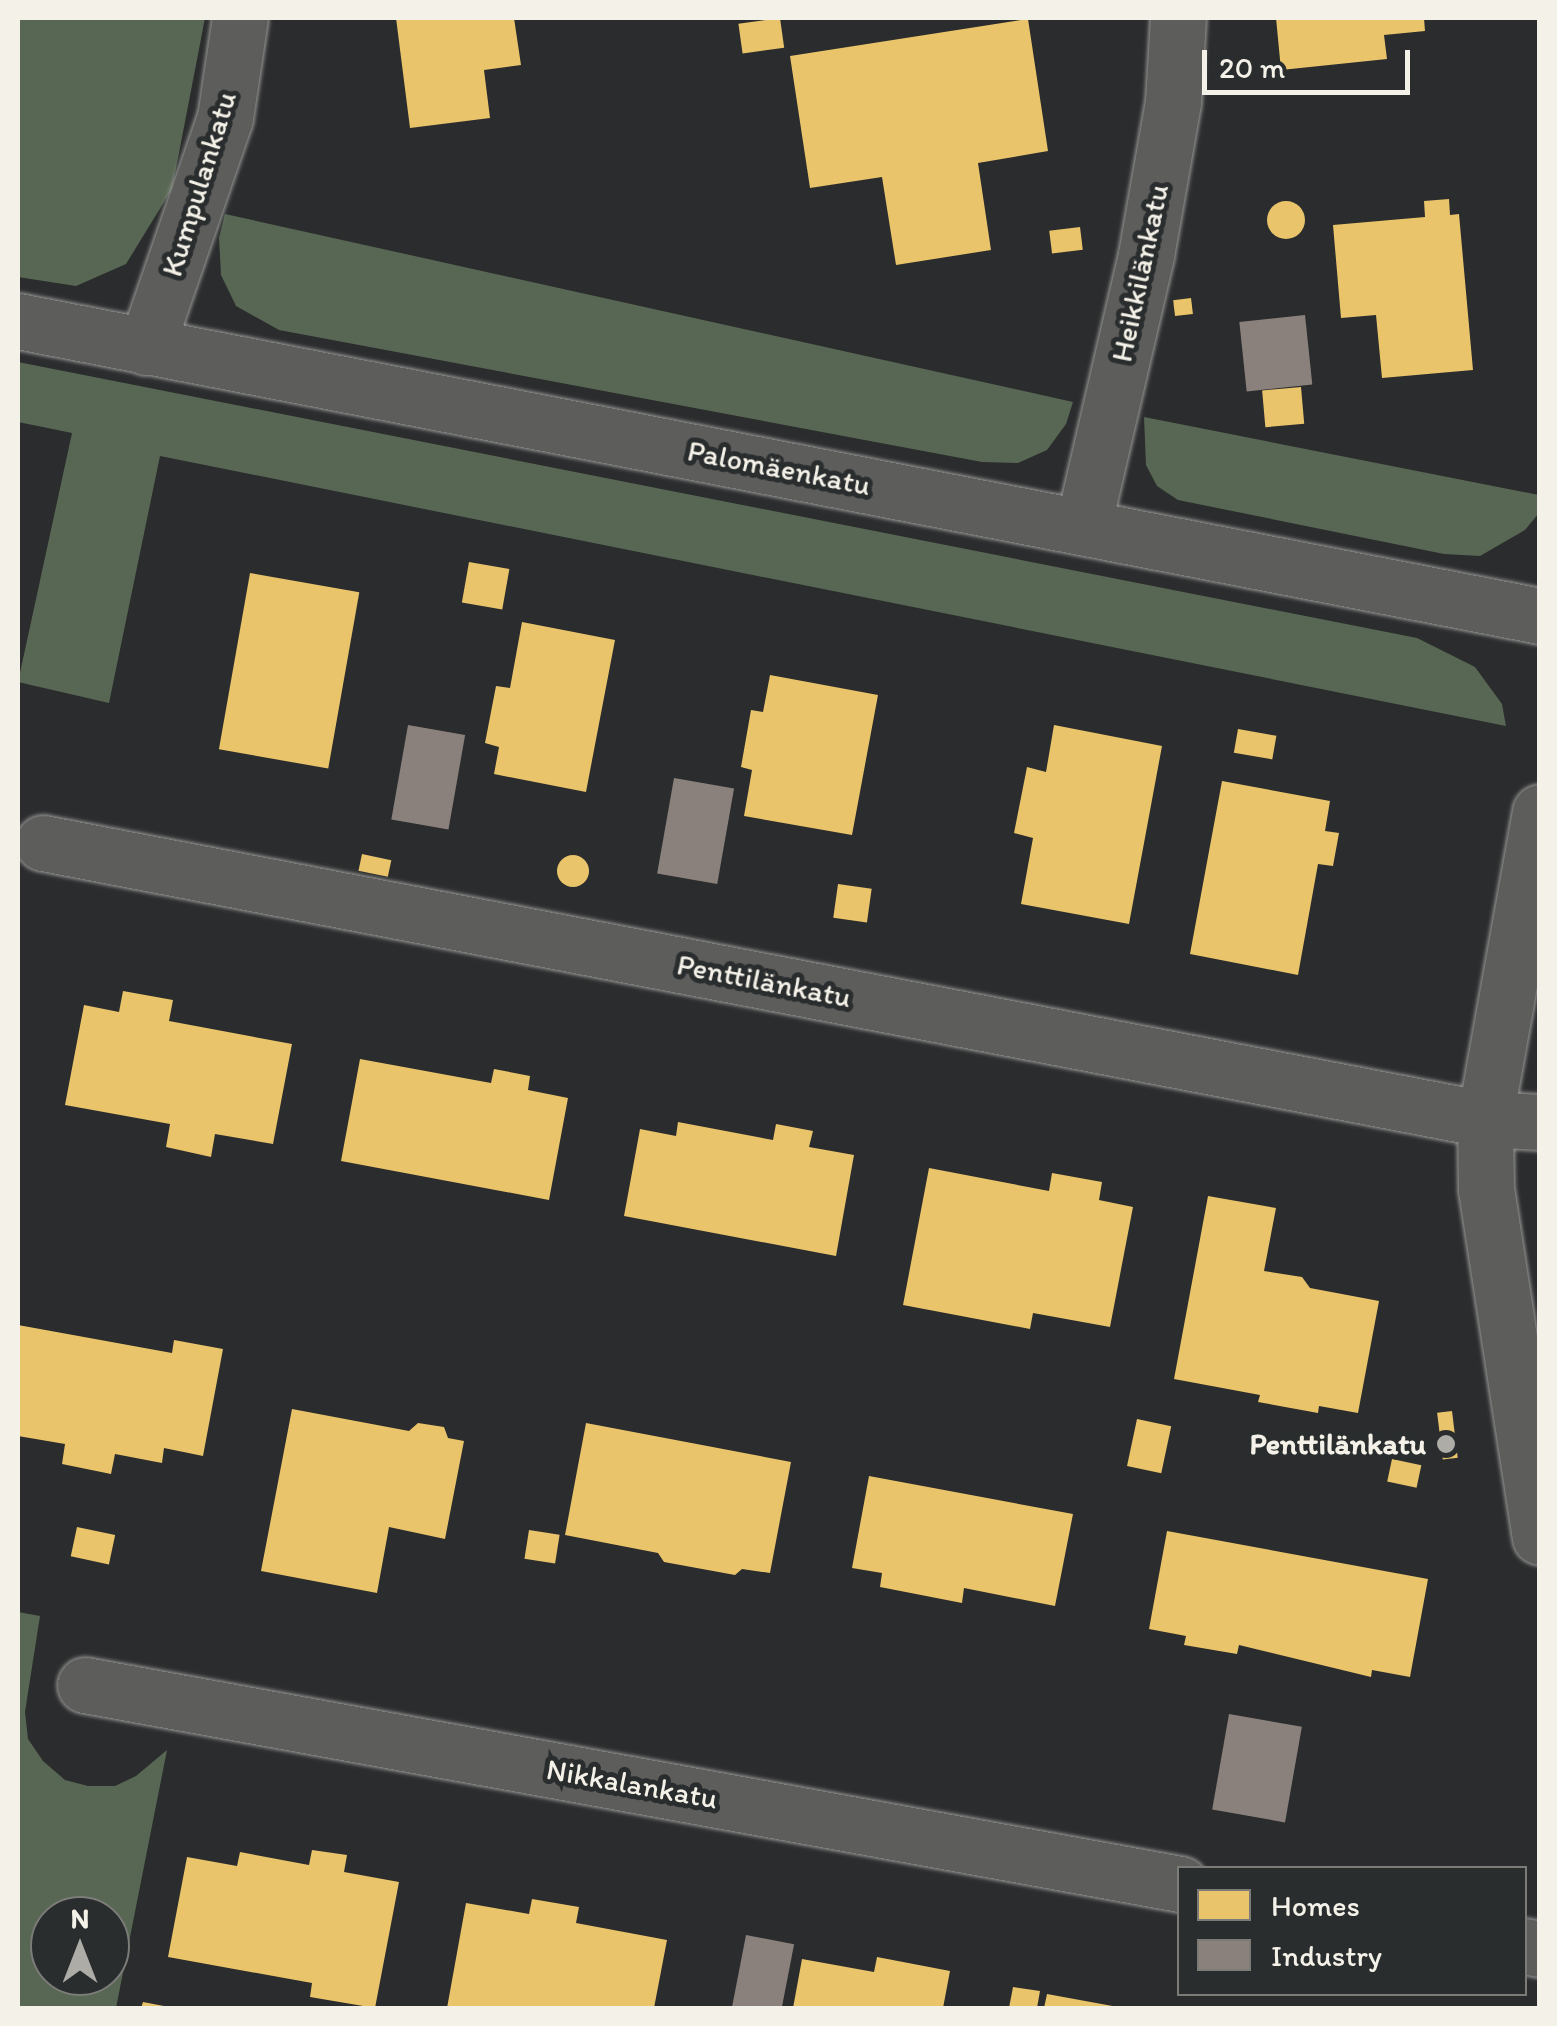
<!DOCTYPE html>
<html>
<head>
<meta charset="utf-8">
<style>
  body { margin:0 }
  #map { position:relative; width:1557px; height:2026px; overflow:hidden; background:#2b2c2d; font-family:Itim,sans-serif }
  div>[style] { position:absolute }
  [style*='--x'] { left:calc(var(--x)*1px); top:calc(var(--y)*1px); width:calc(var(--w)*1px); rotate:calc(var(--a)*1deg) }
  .green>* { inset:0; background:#586753 }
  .homes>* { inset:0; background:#e9c46a; transform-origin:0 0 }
  .round { border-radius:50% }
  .industry>* { inset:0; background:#8a817c; transform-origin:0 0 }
  .roads { filter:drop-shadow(0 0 2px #979796) drop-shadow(0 0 2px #979796) }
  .street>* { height:55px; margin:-27.5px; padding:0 27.5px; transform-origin:27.5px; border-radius:27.5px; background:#5d5d5c }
  .secondary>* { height:55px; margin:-27.5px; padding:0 27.5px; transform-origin:27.5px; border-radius:27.5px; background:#5d5d5c }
  .dots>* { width:28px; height:28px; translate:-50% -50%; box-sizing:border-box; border:5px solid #2a2d2e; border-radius:50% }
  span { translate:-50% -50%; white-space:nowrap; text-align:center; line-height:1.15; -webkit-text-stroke:10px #2a2d2e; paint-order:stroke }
  .street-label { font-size:30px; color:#f4f1e8 }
  .poi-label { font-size:30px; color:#f4f1e8; font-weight:700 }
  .right { translate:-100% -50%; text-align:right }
  .frame { position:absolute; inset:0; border:20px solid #f4f1e8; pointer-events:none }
  .legend { position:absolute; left:1177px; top:1866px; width:350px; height:130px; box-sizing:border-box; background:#2a2d2e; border:2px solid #7b7b78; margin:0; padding:12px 18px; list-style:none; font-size:30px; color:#f4f1e8 }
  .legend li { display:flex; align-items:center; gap:20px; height:50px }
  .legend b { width:50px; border:2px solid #7b7b78 }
  .north { position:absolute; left:30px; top:1896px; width:100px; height:100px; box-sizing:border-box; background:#2a2d2e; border:2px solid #7b7b78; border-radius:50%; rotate:0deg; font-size:28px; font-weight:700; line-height:40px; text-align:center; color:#f4f1e8 }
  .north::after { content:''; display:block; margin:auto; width:35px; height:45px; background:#aeaca7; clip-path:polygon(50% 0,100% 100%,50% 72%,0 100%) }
  .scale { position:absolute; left:1202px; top:50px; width:208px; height:45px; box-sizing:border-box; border:5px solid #f4f1e8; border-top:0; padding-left:12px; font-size:30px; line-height:35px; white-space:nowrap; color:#f4f1e8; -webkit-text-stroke:8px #2a2d2e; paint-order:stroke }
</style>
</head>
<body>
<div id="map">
  <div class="green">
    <div style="clip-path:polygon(18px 18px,205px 18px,172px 189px,126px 264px,76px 286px,18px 277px)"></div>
    <div style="clip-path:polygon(225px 214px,1073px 402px,1066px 424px,1047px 450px,1018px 463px,982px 462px,279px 330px,236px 306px,221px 275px,219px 238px)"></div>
    <div style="clip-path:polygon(18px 362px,1417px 638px,1475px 667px,1502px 704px,1506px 726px,160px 456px,109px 703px,18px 682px,72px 433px,18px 422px)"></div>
    <div style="clip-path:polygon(1144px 417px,1539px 495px,1539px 513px,1525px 530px,1480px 556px,1444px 554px,1178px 500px,1157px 486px,1146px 465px)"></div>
    <div style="clip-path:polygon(evenodd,18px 1612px,40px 1616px,25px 1712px,28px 1739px,43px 1761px,65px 1780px,88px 1786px,115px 1786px,136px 1776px,167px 1750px,116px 2008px,18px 2008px,18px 1612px,110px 1916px,110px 1976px,50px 1976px,50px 1916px,110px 1916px)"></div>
  </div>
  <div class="homes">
    <div style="clip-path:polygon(396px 18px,514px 18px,521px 65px,484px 70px,490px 118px,410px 128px)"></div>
    <div style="left:780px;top:18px;width:30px;height:42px;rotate:82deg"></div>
    <div style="clip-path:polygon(1276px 18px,1424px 18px,1425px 31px,1384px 35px,1387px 59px,1281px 70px)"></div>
    <div style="clip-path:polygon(1028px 19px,1048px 151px,978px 163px,991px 250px,896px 265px,882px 177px,810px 188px,790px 56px)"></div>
    <div style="clip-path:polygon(1449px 199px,1450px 215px,1459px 214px,1473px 370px,1382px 378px,1376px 315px,1341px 318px,1333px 225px,1425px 217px,1424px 201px)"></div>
    <div class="round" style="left:1267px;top:201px;width:38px;height:38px"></div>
    <div style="left:1080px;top:227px;width:23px;height:31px;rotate:83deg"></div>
    <div style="left:1191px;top:298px;width:16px;height:18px;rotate:83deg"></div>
    <div style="left:1301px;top:387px;width:37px;height:39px;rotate:85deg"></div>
    <div style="left:469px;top:562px;width:41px;height:41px;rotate:10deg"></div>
    <div style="left:250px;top:573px;width:111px;height:179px;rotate:10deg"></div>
    <div style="clip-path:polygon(522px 622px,615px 640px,586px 792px,494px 774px,499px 747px,485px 743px,496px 686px,510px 688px)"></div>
    <div style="clip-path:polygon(770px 675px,878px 695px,852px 835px,744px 816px,752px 770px,741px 767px,751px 710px,763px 712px)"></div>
    <div style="clip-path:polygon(1054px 725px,1162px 746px,1129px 924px,1021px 904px,1033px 838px,1014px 833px,1027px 767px,1046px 772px)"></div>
    <div style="left:1238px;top:729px;width:39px;height:24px;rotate:10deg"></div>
    <div style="clip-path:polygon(1222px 781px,1330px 801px,1325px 831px,1339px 833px,1333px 866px,1318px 864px,1298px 975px,1190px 954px)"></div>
    <div style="left:362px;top:854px;width:30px;height:17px;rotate:12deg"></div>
    <div class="round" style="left:557px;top:855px;width:32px;height:32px"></div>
    <div style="left:838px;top:884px;width:34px;height:34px;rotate:8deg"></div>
    <div style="clip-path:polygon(123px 991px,173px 1000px,169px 1021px,292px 1044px,273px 1144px,215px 1134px,211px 1157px,166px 1147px,170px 1124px,65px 1105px,84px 1005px,119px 1012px)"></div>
    <div style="clip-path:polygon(360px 1059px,491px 1083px,494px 1069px,530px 1076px,528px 1090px,568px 1098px,549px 1200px,341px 1161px)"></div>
    <div style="clip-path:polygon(678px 1122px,773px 1140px,776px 1124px,813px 1131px,809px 1147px,854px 1155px,836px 1256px,624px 1216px,640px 1129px,676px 1136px)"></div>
    <div style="clip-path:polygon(929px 1168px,1049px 1191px,1052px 1173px,1102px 1182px,1099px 1200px,1133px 1207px,1110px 1327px,1033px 1313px,1030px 1329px,903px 1305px)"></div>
    <div style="clip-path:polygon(1208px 1196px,1276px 1208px,1264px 1271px,1302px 1277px,1310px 1288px,1379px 1301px,1358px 1413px,1319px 1406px,1318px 1413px,1258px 1402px,1260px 1395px,1174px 1379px)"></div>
    <div style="clip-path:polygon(18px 1325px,172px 1353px,174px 1340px,223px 1349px,203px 1456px,164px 1448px,162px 1463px,115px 1454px,111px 1474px,62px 1464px,65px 1444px,18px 1436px)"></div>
    <div style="clip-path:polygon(292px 1409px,409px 1431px,418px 1423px,444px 1427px,448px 1438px,464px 1441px,445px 1539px,389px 1527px,377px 1593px,261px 1571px)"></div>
    <div style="left:1452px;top:1411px;width:47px;height:15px;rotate:83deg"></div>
    <div style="left:1137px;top:1419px;width:35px;height:48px;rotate:12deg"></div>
    <div style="clip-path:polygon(586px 1423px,791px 1462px,770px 1573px,742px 1569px,735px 1575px,664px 1562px,658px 1553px,565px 1535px)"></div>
    <div style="left:1392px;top:1459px;width:30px;height:23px;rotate:12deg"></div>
    <div style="clip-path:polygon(869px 1476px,1073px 1514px,1055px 1606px,964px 1588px,962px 1603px,880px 1587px,882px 1573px,852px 1568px)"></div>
    <div style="left:77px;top:1527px;width:39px;height:30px;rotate:12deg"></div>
    <div style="left:529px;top:1530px;width:31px;height:29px;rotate:9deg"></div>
    <div style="clip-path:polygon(1167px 1531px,1428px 1579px,1410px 1677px,1372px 1670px,1371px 1677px,1239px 1645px,1237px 1654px,1184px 1645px,1186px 1636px,1149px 1629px)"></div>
    <div style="clip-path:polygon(312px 1850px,347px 1855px,344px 1872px,399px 1882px,375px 2008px,310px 1997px,312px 1983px,168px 1957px,187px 1857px,237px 1866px,240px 1852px,309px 1865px)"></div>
    <div style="clip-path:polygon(532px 1899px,579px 1907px,576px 1923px,667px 1940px,654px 2008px,447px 2008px,466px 1903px,529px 1914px)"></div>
    <div style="clip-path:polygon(877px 1957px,950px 1971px,943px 2008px,793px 2008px,802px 1959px,874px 1972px)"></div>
    <div style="clip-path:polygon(1013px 1987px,1040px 1991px,1037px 2008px,1009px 2008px)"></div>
    <div style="clip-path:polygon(1047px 1994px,1118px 2007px,1118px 2008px,1044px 2008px)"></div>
    <div style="clip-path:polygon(143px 2002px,169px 2007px,169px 2008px,141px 2008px)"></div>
  </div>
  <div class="industry">
    <div style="left:1305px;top:315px;width:70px;height:66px;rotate:84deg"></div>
    <div style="left:408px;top:725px;width:58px;height:96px;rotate:10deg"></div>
    <div style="left:674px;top:778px;width:61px;height:97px;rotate:10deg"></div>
    <div style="left:1229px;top:1714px;width:74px;height:97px;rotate:10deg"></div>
    <div style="left:746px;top:1935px;width:49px;height:74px;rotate:11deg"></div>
  </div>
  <div class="roads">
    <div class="street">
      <div style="--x:18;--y:321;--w:1550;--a:10.97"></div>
      <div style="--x:146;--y:347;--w:242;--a:-71"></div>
      <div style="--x:225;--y:118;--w:101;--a:-81.5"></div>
      <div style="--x:1083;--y:526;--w:278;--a:-76.9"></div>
      <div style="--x:1146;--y:255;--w:155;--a:-80"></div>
      <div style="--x:1173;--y:102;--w:84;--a:-86.6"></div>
      <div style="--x:43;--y:843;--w:1468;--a:10.84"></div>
      <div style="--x:1485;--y:1119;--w:55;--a:3.1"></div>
      <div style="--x:85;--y:1685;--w:1113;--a:10.3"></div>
      <div style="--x:1524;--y:1946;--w:16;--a:11"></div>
    </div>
    <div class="secondary">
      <div style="--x:1540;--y:812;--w:312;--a:100.2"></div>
      <div style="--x:1485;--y:1119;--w:70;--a:89.2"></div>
      <div style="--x:1486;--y:1189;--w:352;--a:81.2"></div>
    </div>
  </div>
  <div class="dots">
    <div style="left:1446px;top:1444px;background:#aeaca7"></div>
  </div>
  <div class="street-label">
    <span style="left:199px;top:184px;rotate:-73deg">Kumpulankatu</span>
    <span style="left:1140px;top:273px;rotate:-78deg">Heikkilänkatu</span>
    <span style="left:779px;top:468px;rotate:11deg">Palomäenkatu</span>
    <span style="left:764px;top:981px;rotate:11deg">Penttilänkatu</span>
    <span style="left:632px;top:1784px;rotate:10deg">Nikkalankatu</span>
  </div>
  <div class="poi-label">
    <span class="right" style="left:1426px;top:1444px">Penttilänkatu</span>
  </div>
  <div class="frame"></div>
  <ul class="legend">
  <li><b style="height:28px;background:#e9c46a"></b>Homes</li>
  <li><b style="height:28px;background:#8a817c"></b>Industry</li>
  </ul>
  <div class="north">N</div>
  <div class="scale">20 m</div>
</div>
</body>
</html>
